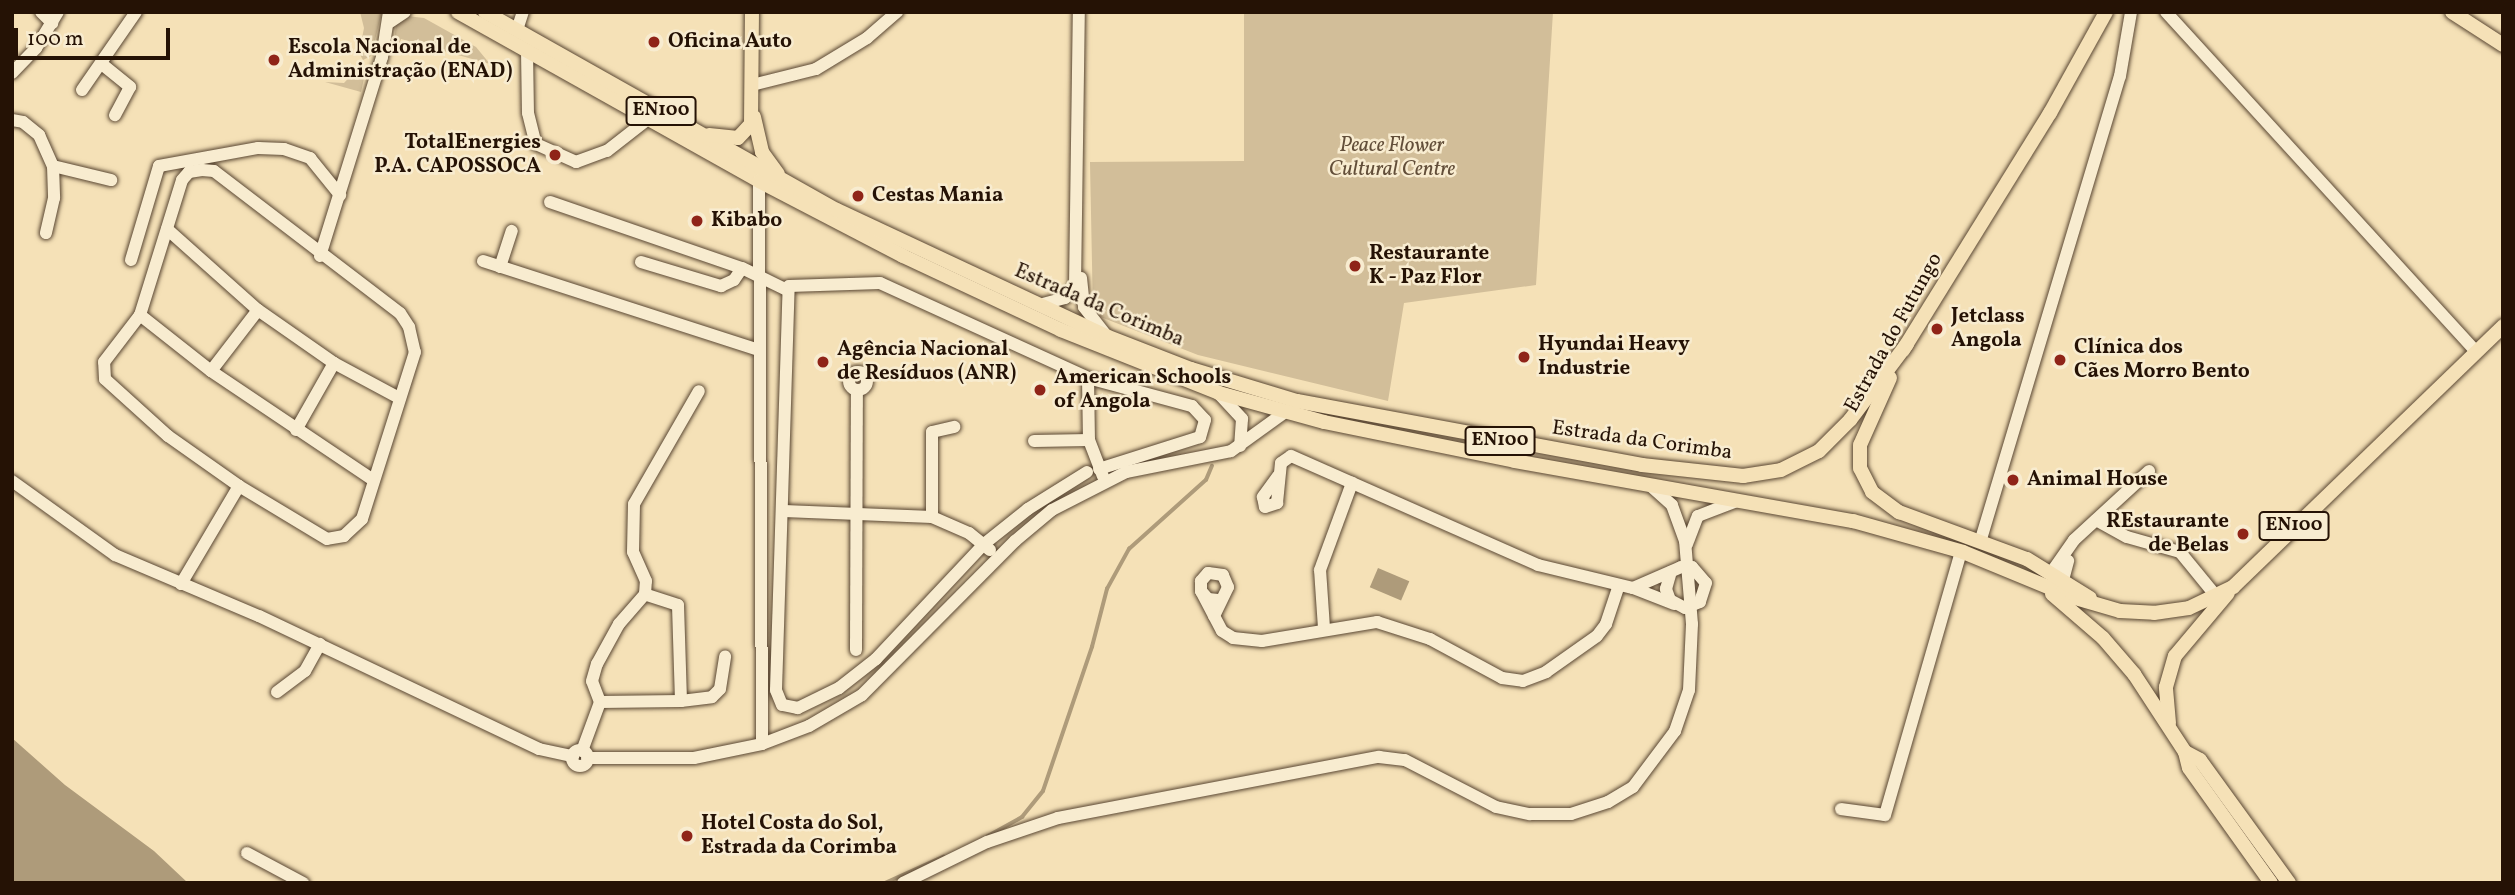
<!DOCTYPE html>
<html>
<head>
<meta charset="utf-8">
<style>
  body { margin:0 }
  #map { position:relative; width:2515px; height:895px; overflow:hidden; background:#f5e1b7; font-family:Vollkorn,serif }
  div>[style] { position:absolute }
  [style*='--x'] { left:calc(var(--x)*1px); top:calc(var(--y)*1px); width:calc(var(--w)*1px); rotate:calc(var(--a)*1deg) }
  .green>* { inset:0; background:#d2be99 }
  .water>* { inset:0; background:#ae9b7a; transform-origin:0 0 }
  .stream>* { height:3.5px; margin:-1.75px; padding:0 1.75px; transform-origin:1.75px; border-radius:1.75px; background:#ae9b7a }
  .roads { filter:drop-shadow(0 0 2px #594632) drop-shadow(0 0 2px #594632) }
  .minor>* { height:12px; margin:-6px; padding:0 6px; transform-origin:6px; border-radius:6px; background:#f8ecd0 }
  .minor>.ring { margin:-6px; padding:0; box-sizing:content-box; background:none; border:12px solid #f8ecd0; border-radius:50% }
  .major>* { height:14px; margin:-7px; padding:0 7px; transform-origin:7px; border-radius:7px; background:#f5e1b7 }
  .dots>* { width:19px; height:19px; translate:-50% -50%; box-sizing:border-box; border:4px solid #f8ecd0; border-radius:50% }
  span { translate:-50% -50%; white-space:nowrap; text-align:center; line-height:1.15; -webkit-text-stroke:5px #f8ecd0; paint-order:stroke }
  .shield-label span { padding:2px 5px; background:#f8ecd0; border:2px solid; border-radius:5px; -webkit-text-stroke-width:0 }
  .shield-label { font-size:19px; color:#251205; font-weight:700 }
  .poi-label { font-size:21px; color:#251205; font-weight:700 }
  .left { translate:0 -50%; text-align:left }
  .right { translate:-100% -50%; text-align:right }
  .park-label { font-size:21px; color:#624e39; font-style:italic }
  .street-label { font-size:21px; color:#251205 }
  .frame { position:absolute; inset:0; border:14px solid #251205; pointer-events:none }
  .scale { position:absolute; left:14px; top:28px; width:156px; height:32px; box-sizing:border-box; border:4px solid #251205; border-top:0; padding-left:9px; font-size:21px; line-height:24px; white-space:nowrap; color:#251205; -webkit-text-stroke:5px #f8ecd0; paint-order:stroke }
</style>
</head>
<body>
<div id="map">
  <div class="green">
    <div style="clip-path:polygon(360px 12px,382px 12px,371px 56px,363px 60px,359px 53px,364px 28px)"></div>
    <div style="clip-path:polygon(1244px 12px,1553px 12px,1536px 285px,1404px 303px,1388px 401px,1198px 355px,1093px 314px,1090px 162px,1244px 161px)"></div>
    <div style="clip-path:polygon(407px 16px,424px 18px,476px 47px,490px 64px,401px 39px,399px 45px,394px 43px,396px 24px)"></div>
    <div style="clip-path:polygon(358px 68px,365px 74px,361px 92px,325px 82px,344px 83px)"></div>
  </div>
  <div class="water">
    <div style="left:1378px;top:568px;width:34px;height:21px;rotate:23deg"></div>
    <div style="clip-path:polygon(12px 738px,65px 785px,154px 851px,188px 883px,12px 883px)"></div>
  </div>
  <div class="stream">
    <div style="--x:988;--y:836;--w:39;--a:-29"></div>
    <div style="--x:1022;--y:817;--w:33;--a:-51"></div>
    <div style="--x:1043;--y:791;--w:152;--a:-71.2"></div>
    <div style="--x:1092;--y:647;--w:60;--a:-75.5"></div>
    <div style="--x:1107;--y:589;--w:46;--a:-61.2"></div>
    <div style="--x:1129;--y:549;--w:103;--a:-41.9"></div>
    <div style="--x:1206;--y:480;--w:15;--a:-67"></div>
    <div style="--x:885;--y:883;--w:64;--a:-24.1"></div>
  </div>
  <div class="roads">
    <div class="minor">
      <div style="--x:41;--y:12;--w:16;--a:45"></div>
      <div style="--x:2166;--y:12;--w:460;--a:47.6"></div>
      <div style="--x:390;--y:22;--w:18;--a:-34"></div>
      <div style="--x:517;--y:30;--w:19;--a:-72"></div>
      <div style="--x:527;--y:51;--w:62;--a:89.1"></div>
      <div style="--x:528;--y:113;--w:32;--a:76"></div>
      <div style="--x:536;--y:144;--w:44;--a:24.2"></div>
      <div style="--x:576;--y:162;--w:33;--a:-20"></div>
      <div style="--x:607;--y:151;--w:52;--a:-38"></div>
      <div style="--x:103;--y:65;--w:35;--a:39"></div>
      <div style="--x:130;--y:87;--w:32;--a:118"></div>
      <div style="--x:12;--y:73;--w:35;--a:-46"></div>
      <div style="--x:36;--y:48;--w:42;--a:-58.6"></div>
      <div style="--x:752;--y:85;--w:66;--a:-14"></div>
      <div style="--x:816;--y:69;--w:60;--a:-31.3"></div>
      <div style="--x:867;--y:38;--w:40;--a:-41"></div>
      <div style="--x:82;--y:90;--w:95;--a:-55.3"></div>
      <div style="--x:12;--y:120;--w:11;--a:10"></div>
      <div style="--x:23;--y:122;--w:21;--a:39"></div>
      <div style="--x:39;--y:135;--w:34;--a:66"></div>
      <div style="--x:53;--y:166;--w:32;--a:88"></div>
      <div style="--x:54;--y:198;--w:36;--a:103"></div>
      <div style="--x:53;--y:166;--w:60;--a:13.6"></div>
      <div style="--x:202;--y:170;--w:12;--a:5"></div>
      <div style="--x:214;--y:171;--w:234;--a:37.4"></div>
      <div style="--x:400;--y:313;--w:17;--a:57"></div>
      <div style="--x:409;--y:327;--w:26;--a:77"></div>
      <div style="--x:415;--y:352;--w:175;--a:107.6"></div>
      <div style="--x:362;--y:519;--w:25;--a:137"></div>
      <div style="--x:344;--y:536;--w:17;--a:170"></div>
      <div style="--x:327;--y:539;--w:103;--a:-148.9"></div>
      <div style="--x:239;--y:486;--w:87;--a:-144.8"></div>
      <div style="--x:168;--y:436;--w:85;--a:-137.9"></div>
      <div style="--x:105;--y:379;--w:17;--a:-93"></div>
      <div style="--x:104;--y:362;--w:59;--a:-52.5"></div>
      <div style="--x:140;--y:315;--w:141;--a:-72.7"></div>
      <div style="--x:182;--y:180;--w:11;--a:-49"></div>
      <div style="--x:189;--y:172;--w:13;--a:-9"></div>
      <div style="--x:759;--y:181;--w:563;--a:89.69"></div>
      <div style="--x:550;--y:202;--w:203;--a:19"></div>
      <div style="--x:742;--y:268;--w:48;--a:26"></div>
      <div style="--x:167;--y:229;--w:122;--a:41.7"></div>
      <div style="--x:258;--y:310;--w:93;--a:34.9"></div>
      <div style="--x:334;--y:363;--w:74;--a:28.3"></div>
      <div style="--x:320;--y:256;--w:208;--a:-72.7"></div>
      <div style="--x:382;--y:57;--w:46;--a:-81.2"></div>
      <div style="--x:131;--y:260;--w:98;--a:-73.4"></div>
      <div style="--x:159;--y:166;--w:101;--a:-10.3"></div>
      <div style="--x:258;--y:148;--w:26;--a:2"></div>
      <div style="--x:284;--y:149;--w:28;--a:19"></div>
      <div style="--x:310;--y:158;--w:48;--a:51"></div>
      <div style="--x:483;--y:261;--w:289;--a:17.9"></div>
      <div style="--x:641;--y:262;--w:84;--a:16.7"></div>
      <div style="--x:721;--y:286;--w:14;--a:-25"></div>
      <div style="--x:734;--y:280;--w:14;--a:-56"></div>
      <div style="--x:500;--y:267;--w:38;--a:-72"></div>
      <div style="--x:1081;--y:278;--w:29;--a:84"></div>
      <div style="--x:1084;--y:307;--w:33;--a:52"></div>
      <div style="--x:1039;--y:305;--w:27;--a:-15"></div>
      <div style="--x:1065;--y:298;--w:16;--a:-50"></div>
      <div style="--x:1075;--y:286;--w:274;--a:-89.2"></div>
      <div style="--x:140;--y:315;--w:90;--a:38.3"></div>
      <div style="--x:211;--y:371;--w:195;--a:33.9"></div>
      <div style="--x:211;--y:371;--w:77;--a:-52.4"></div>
      <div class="ring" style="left:849px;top:372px;width:6px;height:6px"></div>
      <div style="--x:1088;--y:378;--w:62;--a:89.1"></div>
      <div style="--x:1089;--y:440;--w:39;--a:69"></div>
      <div style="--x:1219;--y:394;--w:34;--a:47"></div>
      <div style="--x:1242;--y:419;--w:27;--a:94"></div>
      <div style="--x:296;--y:430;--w:77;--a:-60.4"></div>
      <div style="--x:1034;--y:441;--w:55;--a:-1"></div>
      <div style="--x:1087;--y:472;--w:70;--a:147.9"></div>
      <div style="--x:1028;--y:509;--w:56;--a:141.5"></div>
      <div style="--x:984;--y:544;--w:158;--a:133.2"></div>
      <div style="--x:876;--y:659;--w:47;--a:141.9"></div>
      <div style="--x:839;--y:688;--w:46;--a:154"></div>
      <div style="--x:798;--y:708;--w:16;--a:-169"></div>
      <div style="--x:782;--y:705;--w:16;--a:-112"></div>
      <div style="--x:776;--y:690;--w:404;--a:-88.2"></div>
      <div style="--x:789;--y:286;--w:91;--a:-1.9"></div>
      <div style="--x:880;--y:283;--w:229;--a:24.5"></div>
      <div style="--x:1088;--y:378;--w:108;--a:15.1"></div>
      <div style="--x:1192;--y:406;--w:19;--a:47"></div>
      <div style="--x:1205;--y:420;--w:18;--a:106"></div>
      <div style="--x:1200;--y:437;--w:106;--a:162.4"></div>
      <div style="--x:1278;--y:476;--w:26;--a:126"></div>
      <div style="--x:1263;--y:497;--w:10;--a:79"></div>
      <div style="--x:1265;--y:507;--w:13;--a:-18"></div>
      <div style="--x:1277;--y:503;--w:40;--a:-84.3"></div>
      <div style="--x:1281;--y:463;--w:12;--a:-35"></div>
      <div style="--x:1291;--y:456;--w:270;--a:23.8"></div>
      <div style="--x:1538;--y:565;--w:98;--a:13.6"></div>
      <div style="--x:1633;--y:588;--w:44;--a:21.3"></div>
      <div style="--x:12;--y:481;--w:127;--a:35.7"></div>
      <div style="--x:115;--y:555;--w:156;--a:23"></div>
      <div style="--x:259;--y:616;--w:310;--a:25.4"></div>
      <div style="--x:539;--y:749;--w:35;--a:12"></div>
      <div style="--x:784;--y:511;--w:148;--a:2.3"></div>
      <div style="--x:932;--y:517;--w:40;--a:23.4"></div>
      <div style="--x:969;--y:533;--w:27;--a:39"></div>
      <div style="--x:932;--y:517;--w:85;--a:-90"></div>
      <div style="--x:932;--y:432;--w:23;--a:-13"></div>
      <div style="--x:2096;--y:520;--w:35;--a:29"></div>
      <div style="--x:2127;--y:537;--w:55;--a:15.8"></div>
      <div style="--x:2180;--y:552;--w:57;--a:50.7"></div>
      <div style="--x:1981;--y:539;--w:483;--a:-73.3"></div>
      <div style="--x:2120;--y:76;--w:65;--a:-80.2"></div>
      <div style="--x:1687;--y:544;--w:30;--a:-69"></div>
      <div style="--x:1698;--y:516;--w:42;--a:-21"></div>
      <div style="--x:2051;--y:573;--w:40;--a:-55.1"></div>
      <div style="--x:2074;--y:540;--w:102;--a:-42.6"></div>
      <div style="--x:2063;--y:580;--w:20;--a:-75"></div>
      <div style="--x:181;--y:584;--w:114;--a:-59.4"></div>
      <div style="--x:1633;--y:588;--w:52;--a:-23.6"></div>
      <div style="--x:1681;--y:567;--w:11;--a:0"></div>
      <div style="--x:1692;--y:567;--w:21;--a:49"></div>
      <div style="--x:1706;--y:583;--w:20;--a:108"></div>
      <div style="--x:1700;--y:602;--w:16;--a:158"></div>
      <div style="--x:1685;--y:608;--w:17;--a:-152"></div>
      <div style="--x:1670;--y:600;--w:12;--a:-110"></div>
      <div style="--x:1666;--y:589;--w:18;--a:-74"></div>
      <div style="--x:1201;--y:591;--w:45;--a:62.3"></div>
      <div style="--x:1222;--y:631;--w:13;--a:32"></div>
      <div style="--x:1233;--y:638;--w:29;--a:6"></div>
      <div style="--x:1262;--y:641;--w:117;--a:-9.4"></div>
      <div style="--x:1377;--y:622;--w:56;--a:17.8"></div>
      <div style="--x:1430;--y:639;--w:82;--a:28.4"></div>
      <div style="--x:1502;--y:678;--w:21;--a:8"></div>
      <div style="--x:1523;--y:681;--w:25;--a:-21"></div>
      <div style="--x:1546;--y:672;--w:62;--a:-35.2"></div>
      <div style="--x:1597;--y:636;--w:15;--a:-53"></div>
      <div style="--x:1606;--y:624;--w:41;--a:-71.6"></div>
      <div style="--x:1214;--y:616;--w:32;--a:-64"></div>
      <div style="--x:1228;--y:587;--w:13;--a:-113"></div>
      <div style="--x:1223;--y:575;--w:15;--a:-172"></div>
      <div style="--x:1208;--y:573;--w:11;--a:131"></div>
      <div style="--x:1201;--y:581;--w:10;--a:90"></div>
      <div style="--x:1201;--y:591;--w:11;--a:49"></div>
      <div style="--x:1208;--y:599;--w:10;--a:6"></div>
      <div style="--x:1324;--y:628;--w:58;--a:-93.9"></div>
      <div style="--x:1320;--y:570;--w:93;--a:-69.8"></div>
      <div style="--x:856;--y:650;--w:259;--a:-89.8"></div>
      <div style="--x:277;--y:692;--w:35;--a:-37"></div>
      <div style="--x:305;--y:671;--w:31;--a:-61"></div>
      <div style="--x:681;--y:701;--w:31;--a:-7"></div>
      <div style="--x:712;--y:697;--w:11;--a:-45"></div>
      <div style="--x:720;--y:689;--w:33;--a:-81"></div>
      <div style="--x:600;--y:702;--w:81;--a:-0.7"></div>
      <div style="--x:681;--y:701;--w:96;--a:-91.8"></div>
      <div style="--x:678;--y:605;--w:35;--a:-162"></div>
      <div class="ring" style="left:572px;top:750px;width:4px;height:4px"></div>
      <div style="--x:582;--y:751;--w:52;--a:-69.8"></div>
      <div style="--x:600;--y:702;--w:22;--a:-111"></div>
      <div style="--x:592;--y:681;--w:18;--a:-74"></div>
      <div style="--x:597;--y:664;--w:46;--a:-61.2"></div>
      <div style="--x:619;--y:624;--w:40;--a:-49"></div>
      <div style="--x:645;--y:594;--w:13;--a:-86"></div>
      <div style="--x:646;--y:581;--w:32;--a:-114"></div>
      <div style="--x:633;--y:552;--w:48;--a:-88.8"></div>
      <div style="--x:634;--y:504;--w:130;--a:-60.1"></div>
      <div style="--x:587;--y:758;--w:107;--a:0"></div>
      <div style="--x:694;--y:758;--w:69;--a:-11.6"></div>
      <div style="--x:762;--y:744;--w:50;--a:-21"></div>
      <div style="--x:809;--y:726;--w:61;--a:-30.3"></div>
      <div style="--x:862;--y:695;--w:217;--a:-45.2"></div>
      <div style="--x:1015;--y:541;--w:48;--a:-40"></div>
      <div style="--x:1052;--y:510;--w:83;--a:-27.2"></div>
      <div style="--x:1126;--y:472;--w:107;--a:-11.3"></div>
      <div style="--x:1231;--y:451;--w:67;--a:-35.8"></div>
      <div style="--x:1841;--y:809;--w:44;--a:7.8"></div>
      <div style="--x:1885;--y:815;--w:274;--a:-73.9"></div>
      <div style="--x:247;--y:853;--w:64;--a:28.2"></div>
      <div style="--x:903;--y:883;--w:93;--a:-26"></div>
      <div style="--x:987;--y:842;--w:75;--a:-18.7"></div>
      <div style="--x:1058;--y:818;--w:327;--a:-10.8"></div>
      <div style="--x:1379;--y:757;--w:26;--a:7"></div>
      <div style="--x:1405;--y:760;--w:102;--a:27.3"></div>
      <div style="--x:1496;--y:807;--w:35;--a:12"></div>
      <div style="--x:1530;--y:814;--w:41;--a:0"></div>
      <div style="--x:1571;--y:814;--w:39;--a:-18"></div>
      <div style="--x:1608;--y:802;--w:29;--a:-31"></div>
      <div style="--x:1633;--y:787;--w:70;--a:-53.1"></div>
      <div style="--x:1675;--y:731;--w:43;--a:-71.1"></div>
      <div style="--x:1689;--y:690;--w:66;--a:-87.4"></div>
      <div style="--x:1692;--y:624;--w:83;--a:-94.8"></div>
      <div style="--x:1685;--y:541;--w:38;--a:-110"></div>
      <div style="--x:1672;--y:505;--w:30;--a:-138"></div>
    </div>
    <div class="major">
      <div style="--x:458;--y:12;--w:345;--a:29.3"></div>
      <div style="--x:759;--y:181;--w:162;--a:27.5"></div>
      <div style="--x:903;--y:256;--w:174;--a:25.1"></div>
      <div style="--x:1061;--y:330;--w:170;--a:21.7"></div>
      <div style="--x:1219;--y:393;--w:109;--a:15.4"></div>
      <div style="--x:1324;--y:422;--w:195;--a:11.5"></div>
      <div style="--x:1515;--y:461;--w:343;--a:10.1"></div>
      <div style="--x:1853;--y:521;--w:114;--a:15.7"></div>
      <div style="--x:1963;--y:552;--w:118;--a:22.4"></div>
      <div style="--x:2072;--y:597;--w:50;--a:16.3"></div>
      <div style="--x:2120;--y:611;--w:34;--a:3"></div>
      <div style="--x:2154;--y:613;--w:35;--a:-8"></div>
      <div style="--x:2189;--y:608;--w:49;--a:-25.5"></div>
      <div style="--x:2233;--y:587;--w:376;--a:-44"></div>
      <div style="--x:485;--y:12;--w:404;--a:29.4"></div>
      <div style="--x:837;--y:210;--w:297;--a:25.1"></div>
      <div style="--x:1106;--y:336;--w:91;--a:21.2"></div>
      <div style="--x:1191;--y:369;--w:111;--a:16.8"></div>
      <div style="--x:1297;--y:401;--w:351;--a:10.5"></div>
      <div style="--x:1642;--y:465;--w:102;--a:6.2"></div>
      <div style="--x:1743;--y:476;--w:38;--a:-9"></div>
      <div style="--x:1781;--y:470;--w:42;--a:-26.6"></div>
      <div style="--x:1819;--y:451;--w:44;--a:-45"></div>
      <div style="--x:1850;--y:420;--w:95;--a:-53.1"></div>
      <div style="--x:2452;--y:12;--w:61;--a:32.9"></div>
      <div style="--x:754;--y:117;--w:36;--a:77"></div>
      <div style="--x:762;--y:152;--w:27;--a:54"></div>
      <div style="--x:709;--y:135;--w:29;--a:6"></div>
      <div style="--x:738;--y:138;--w:19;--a:-47"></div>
      <div style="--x:751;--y:124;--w:112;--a:-89.5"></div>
      <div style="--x:1903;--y:350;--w:279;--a:-58.2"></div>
      <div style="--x:2050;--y:113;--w:115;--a:-61"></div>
      <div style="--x:1890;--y:378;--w:73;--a:114.1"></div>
      <div style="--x:1860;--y:445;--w:23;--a:90"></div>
      <div style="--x:1860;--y:468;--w:27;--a:63"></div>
      <div style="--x:1872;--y:492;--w:34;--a:37"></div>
      <div style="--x:1899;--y:512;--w:136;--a:20.2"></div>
      <div style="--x:2027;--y:559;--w:74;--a:31.8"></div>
      <div style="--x:2052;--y:594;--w:67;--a:40.8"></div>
      <div style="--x:2103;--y:638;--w:48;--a:49.3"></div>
      <div style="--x:2134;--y:674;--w:93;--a:56.8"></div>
      <div style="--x:2185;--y:752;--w:16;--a:76"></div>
      <div style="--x:2189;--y:768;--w:141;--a:54.5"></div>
      <div style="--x:2169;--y:723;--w:36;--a:-95"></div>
      <div style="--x:2166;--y:687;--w:32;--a:-74"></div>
      <div style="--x:2175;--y:656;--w:82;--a:-49.9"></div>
      <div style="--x:2185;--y:752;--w:17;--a:28"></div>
      <div style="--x:2200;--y:760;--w:152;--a:54.1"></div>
    </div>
  </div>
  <div class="dots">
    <div style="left:654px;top:42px;background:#8f2418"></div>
    <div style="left:274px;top:60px;background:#8f2418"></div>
    <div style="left:555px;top:155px;background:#8f2418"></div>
    <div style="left:858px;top:196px;background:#8f2418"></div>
    <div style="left:697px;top:221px;background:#8f2418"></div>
    <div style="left:1355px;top:266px;background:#8f2418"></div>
    <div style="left:1937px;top:329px;background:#8f2418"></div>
    <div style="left:1524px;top:357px;background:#8f2418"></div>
    <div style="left:2060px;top:360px;background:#8f2418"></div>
    <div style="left:823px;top:362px;background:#8f2418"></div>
    <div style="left:1040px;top:390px;background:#8f2418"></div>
    <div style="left:2013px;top:480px;background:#8f2418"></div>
    <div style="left:2243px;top:534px;background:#8f2418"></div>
    <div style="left:687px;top:836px;background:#8f2418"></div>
  </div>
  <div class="shield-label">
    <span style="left:661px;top:111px">EN100</span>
    <span style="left:1500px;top:441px">EN100</span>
    <span style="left:2294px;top:526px">EN100</span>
  </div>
  <div class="poi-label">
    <span class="left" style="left:668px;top:42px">Oficina Auto</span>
    <span class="left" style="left:288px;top:60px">Escola Nacional de<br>Administração (ENAD)</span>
    <span class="right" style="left:541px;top:155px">TotalEnergies<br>P.A. CAPOSSOCA</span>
    <span class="left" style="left:872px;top:196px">Cestas Mania</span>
    <span class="left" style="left:711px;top:221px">Kibabo</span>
    <span class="left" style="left:1369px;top:266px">Restaurante<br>K - Paz Flor</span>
    <span class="left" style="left:1951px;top:329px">Jetclass<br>Angola</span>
    <span class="left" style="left:1538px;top:357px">Hyundai Heavy<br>Industrie</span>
    <span class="left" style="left:2074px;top:360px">Clínica dos<br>Cães Morro Bento</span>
    <span class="left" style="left:837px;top:362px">Agência Nacional<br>de Resíduos (ANR)</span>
    <span class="left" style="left:1054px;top:390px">American Schools<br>of Angola</span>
    <span class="left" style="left:2027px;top:480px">Animal House</span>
    <span class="right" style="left:2229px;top:534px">REstaurante<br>de Belas</span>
    <span class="left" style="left:701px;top:836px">Hotel Costa do Sol,<br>Estrada da Corimba</span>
  </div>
  <div class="park-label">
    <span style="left:1392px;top:158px">Peace Flower<br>Cultural Centre</span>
  </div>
  <div class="street-label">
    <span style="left:1099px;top:306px;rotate:23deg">Estrada da Corimba</span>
    <span style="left:1894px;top:333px;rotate:-61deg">Estrada do Futungo</span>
    <span style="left:1642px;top:441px;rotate:8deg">Estrada da Corimba</span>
  </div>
  <div class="frame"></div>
  <div class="scale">100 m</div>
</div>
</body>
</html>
